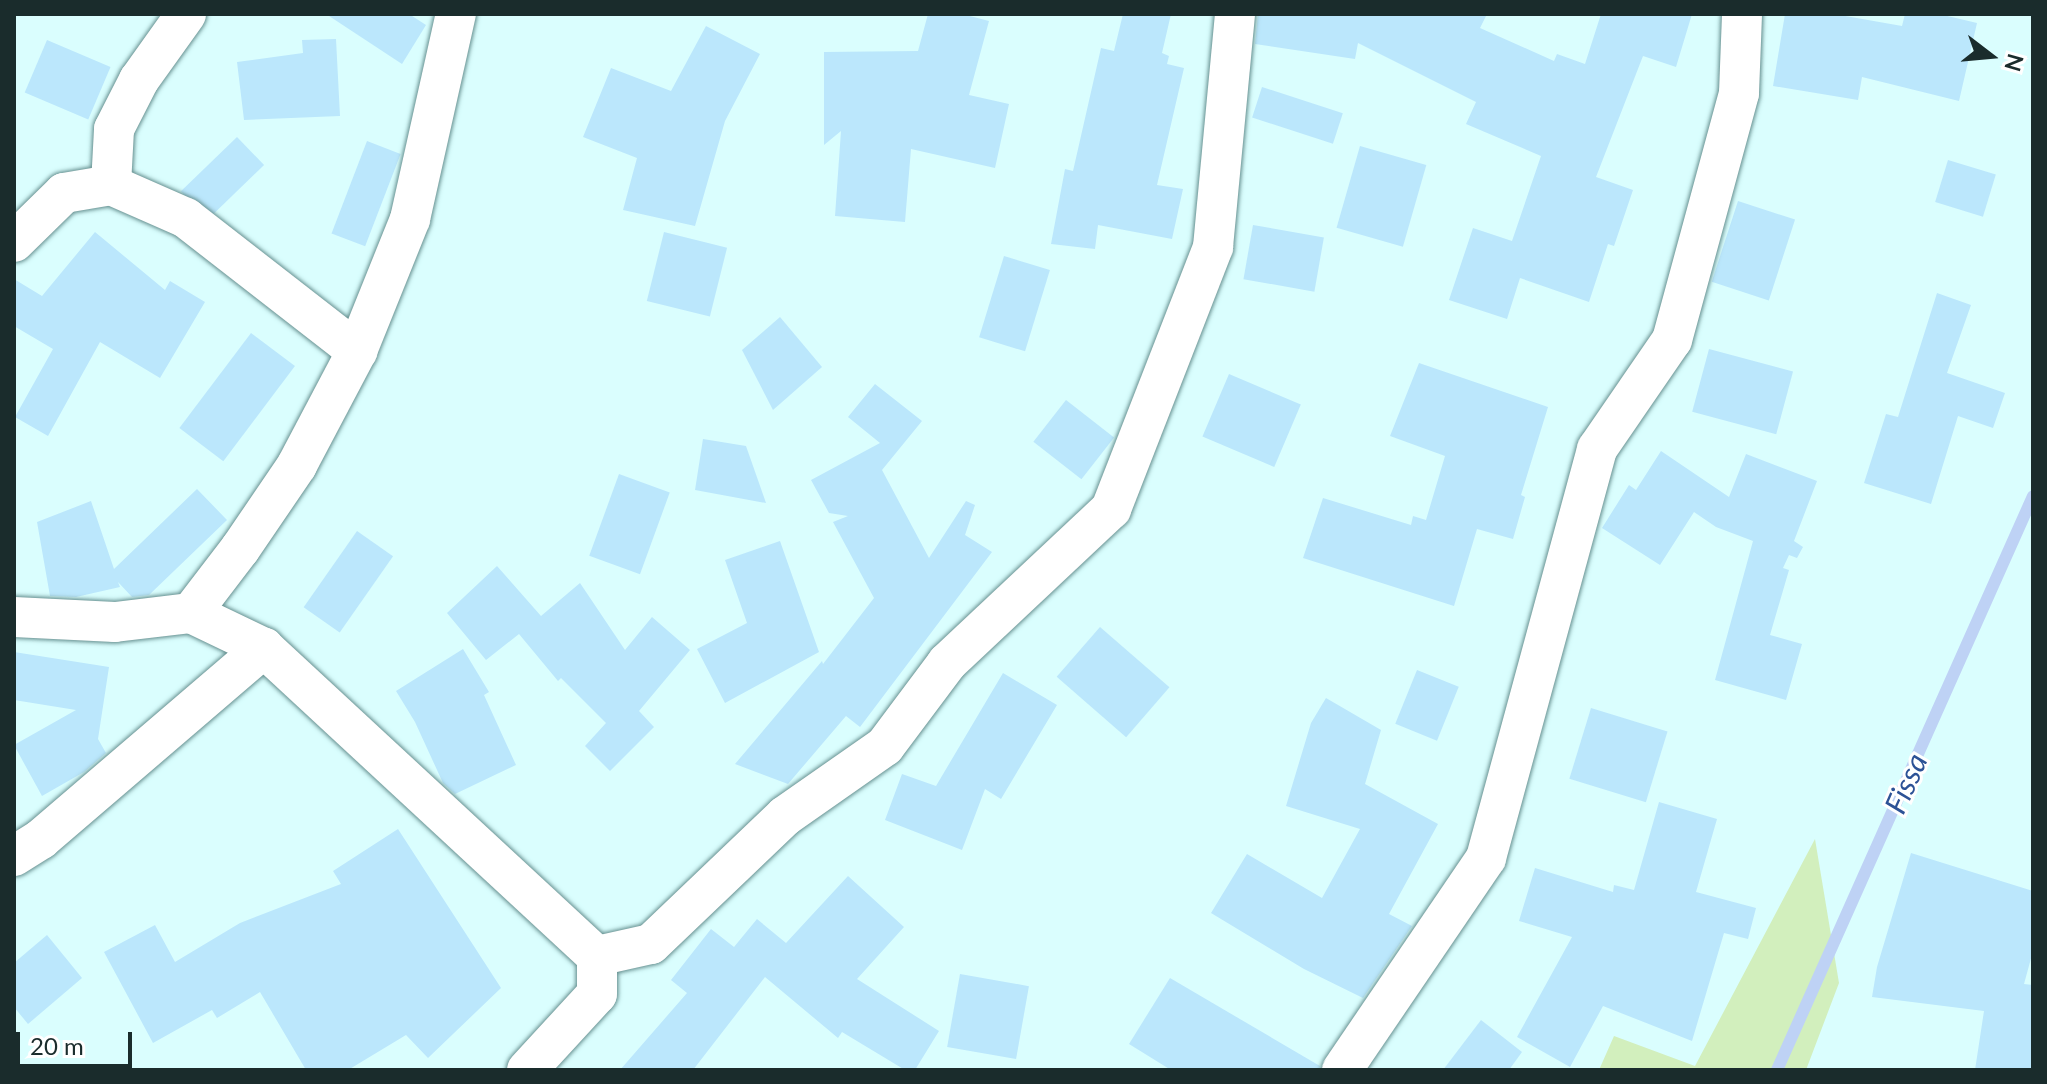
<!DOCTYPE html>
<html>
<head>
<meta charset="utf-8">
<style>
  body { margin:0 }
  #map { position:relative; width:2047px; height:1084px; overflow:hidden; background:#dafefe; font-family:Lato,sans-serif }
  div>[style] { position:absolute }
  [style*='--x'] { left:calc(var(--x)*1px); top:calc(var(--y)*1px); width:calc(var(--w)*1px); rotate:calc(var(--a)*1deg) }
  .green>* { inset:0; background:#d2efbd }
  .stream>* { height:12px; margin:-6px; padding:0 6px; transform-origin:6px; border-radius:6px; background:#bed2f5 }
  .building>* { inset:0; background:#bbe7fc; transform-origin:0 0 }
  .roads { filter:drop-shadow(0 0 2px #669090) drop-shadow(0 0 2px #669090) }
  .minor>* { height:40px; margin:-20px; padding:0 20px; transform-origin:20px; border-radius:20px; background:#fff }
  span { translate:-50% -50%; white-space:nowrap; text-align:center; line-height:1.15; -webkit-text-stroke:6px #fff; paint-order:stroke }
  .water-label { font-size:30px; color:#2c5296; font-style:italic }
  .frame { position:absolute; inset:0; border:16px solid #1a2c2c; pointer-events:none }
  .north { position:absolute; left:1951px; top:16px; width:80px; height:80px; -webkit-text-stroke:6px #fff; paint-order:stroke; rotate:106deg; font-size:22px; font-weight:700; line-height:32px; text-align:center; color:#1a2c2c }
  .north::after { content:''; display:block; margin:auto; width:28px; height:36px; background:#1a2c2c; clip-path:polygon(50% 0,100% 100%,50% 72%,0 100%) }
  .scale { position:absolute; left:16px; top:1032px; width:116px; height:36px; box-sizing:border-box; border:4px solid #1a2c2c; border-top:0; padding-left:10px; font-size:24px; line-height:28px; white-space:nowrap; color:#1a2c2c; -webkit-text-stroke:6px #fff; paint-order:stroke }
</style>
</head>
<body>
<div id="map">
  <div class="green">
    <div style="clip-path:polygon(1815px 839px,1839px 983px,1806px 1070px,1599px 1070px,1614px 1036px,1695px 1066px)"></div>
  </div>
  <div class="stream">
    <div style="--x:1777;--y:1070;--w:628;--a:-65.96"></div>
  </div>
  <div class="building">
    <div style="clip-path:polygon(326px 14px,409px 14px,426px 25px,402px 64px)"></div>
    <div style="clip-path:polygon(928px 14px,962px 14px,989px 21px,969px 95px,1009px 104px,995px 168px,911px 149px,905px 222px,835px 216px,841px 131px,824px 145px,824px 52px,918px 51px)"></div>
    <div style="clip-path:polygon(1123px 14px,1171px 14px,1162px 53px,1169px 56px,1167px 64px,1184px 68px,1157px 185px,1183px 189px,1172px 239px,1098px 225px,1095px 249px,1051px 244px,1065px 169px,1073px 171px,1101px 48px,1114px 51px)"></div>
    <div style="clip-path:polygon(1258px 14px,1487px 14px,1480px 28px,1554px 61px,1557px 54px,1585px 64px,1601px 14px,1692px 14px,1676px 67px,1643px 56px,1596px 177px,1633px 190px,1614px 246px,1608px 244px,1589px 302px,1520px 278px,1507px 319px,1449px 300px,1473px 228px,1512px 241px,1541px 156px,1466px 124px,1476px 102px,1358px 43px,1355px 59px,1255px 44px)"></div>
    <div style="clip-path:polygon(1785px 14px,1834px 14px,1902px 26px,1905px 14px,1939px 14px,1977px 23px,1959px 101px,1862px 77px,1858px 100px,1773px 86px)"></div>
    <div style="clip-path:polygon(706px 26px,760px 54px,725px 121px,695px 226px,623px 210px,637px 158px,583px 137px,611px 68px,671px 91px)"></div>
    <div style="clip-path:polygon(336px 39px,340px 116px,244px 120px,237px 62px,303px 53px,302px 40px)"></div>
    <div style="left:47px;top:40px;width:69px;height:57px;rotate:23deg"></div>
    <div style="left:1262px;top:87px;width:85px;height:32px;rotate:18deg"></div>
    <div style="left:237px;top:137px;width:39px;height:78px;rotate:46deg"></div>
    <div style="left:367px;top:141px;width:36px;height:99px;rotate:21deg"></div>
    <div style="left:1360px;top:146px;width:69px;height:85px;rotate:16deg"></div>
    <div style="left:1948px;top:160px;width:50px;height:44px;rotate:17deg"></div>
    <div style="left:1738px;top:201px;width:60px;height:85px;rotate:18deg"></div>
    <div style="left:1253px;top:225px;width:72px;height:55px;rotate:10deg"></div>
    <div style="clip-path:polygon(95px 232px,165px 290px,170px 281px,205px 302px,160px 378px,100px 342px,48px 436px,15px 417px,53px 349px,14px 326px,14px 279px,42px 296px)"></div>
    <div style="left:664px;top:232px;width:65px;height:71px;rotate:14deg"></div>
    <div style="left:1004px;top:256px;width:48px;height:85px;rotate:17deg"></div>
    <div style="clip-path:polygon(1937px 293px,1971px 305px,1947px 373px,2005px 393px,1993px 428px,1958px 416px,1931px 504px,1864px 483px,1886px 414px,1898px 417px)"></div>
    <div style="clip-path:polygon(780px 317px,822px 367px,773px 410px,742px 350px)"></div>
    <div style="left:251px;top:333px;width:55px;height:119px;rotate:37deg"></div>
    <div style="left:1709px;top:349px;width:87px;height:65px;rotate:15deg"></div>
    <div style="clip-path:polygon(1419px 363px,1548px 407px,1521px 495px,1525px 497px,1513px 539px,1477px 529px,1454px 606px,1303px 558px,1323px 498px,1411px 525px,1413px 516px,1426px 520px,1445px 456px,1390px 436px)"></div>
    <div style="left:1229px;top:374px;width:78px;height:68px;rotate:23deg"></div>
    <div style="clip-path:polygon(875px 384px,922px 421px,882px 470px,929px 558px,966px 501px,975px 505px,965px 535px,992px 552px,860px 727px,846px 716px,788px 784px,735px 764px,822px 661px,823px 664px,874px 598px,833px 522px,848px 516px,829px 513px,811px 480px,880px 443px,848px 417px)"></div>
    <div style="left:1066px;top:400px;width:61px;height:53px;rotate:38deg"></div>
    <div style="clip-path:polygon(703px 439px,746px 446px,766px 503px,695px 490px)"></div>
    <div style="clip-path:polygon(1661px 451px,1729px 497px,1746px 454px,1817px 481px,1794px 541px,1803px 547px,1797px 558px,1789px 555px,1783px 568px,1789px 570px,1770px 635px,1802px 644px,1786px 700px,1715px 680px,1753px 541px,1716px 527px,1694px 512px,1660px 565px,1602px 528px,1629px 485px,1636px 490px)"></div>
    <div style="left:619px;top:474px;width:54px;height:87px;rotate:20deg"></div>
    <div style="clip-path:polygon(197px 489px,227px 520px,149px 595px,132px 597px,118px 582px,120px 587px,76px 597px,50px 596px,37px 522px,91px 501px,114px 569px)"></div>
    <div style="left:357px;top:531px;width:44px;height:93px;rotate:35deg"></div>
    <div style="clip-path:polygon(780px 541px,819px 652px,725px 703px,697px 649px,747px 623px,725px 560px)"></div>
    <div style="clip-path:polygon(497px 566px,541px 616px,580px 583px,625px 650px,652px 617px,690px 650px,639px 711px,654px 727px,610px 771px,585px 746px,606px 723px,561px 678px,558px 681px,519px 634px,486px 660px,447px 613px)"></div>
    <div style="left:1100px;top:627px;width:92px;height:66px;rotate:41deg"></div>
    <div style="clip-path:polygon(463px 649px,489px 692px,484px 695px,516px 765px,455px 794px,443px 783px,415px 722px,396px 691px)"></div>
    <div style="clip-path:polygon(14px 652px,109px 667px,98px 739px,106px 753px,84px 772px,42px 796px,14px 745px,76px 710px,14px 700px)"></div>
    <div style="left:1417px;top:670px;width:45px;height:58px;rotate:22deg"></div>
    <div style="clip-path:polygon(1003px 673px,1057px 705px,1001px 799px,985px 789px,962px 850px,885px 820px,902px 774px,936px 786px)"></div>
    <div style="clip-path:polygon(1326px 698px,1381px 730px,1365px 784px,1438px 824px,1389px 914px,1412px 926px,1363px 998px,1304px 969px,1211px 913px,1247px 854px,1322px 898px,1360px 829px,1286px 806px,1311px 723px)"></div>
    <div style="left:1591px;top:708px;width:80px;height:74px;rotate:17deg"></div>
    <div style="clip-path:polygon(1659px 802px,1717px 819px,1696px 892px,1756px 908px,1748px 939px,1724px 933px,1692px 1041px,1603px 1006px,1570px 1067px,1517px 1037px,1572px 937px,1519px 921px,1535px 868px,1613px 892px,1614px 885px,1634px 890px)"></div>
    <div style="clip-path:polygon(398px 829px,501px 988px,428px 1058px,406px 1035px,348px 1070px,306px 1070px,260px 992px,217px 1018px,212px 1010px,153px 1043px,104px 952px,155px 925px,175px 962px,240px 923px,341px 884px,333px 871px)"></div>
    <div style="clip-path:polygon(1911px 853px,2033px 891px,2033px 951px,2024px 984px,2033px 985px,2033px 1070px,1975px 1070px,1984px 1011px,1872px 997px,1877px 967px)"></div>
    <div style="clip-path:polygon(848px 876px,904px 927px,857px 979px,939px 1031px,915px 1070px,905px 1070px,842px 1032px,838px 1038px,765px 977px,693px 1070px,620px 1070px,687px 993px,671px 980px,711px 929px,734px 947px,757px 919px,786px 943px)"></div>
    <div style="clip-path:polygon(47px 935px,82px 978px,28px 1024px,14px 1007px,14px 963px)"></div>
    <div style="left:960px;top:974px;width:70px;height:74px;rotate:10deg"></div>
    <div style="clip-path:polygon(1170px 978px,1320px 1066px,1319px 1070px,1171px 1070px,1129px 1044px)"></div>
    <div style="clip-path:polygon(1481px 1020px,1522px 1052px,1509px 1070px,1443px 1070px)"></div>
  </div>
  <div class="roads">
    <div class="minor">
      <div style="--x:111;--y:185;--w:56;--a:-86.9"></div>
      <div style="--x:114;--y:129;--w:55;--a:-63"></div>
      <div style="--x:139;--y:80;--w:81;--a:-54.5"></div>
      <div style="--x:14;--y:242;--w:70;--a:-44.4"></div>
      <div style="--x:64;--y:193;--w:48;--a:-9.7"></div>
      <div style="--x:111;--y:185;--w:82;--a:23.7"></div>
      <div style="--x:186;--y:218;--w:217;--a:37.9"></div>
      <div style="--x:191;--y:613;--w:81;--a:25.6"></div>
      <div style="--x:264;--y:648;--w:454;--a:42.8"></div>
      <div style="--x:597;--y:956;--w:55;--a:-12.5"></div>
      <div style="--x:651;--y:944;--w:185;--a:-43.7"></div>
      <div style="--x:785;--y:816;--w:122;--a:-35"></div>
      <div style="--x:885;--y:746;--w:104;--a:-53.2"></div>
      <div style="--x:947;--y:663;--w:225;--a:-43.2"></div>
      <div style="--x:1111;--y:509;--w:281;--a:-68.7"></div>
      <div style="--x:1213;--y:247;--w:234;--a:-84.6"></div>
      <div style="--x:14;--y:617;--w:101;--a:2.8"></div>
      <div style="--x:115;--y:622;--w:77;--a:-6.8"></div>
      <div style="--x:191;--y:613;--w:81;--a:-52.6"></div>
      <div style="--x:240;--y:549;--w:102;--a:-55.8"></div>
      <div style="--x:297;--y:465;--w:129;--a:-62.2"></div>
      <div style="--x:357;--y:351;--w:142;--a:-68.1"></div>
      <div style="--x:410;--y:219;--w:210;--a:-77.4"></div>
      <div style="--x:14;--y:856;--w:32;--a:-32"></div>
      <div style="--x:41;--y:839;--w:294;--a:-40.6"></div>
      <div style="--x:527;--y:1070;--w:103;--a:-47.4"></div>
      <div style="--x:597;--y:994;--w:38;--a:-90"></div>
      <div style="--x:1342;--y:1070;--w:256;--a:-55.8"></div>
      <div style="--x:1486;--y:858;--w:424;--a:-74.8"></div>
      <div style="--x:1597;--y:449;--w:132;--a:-55.5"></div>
      <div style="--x:1672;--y:340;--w:256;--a:-74.8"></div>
      <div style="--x:1739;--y:93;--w:79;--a:-87.8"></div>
    </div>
  </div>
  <div class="water-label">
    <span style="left:1905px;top:783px;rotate:-66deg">Fissa</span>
  </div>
  <div class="frame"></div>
  <div class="north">N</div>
  <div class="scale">20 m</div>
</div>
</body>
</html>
